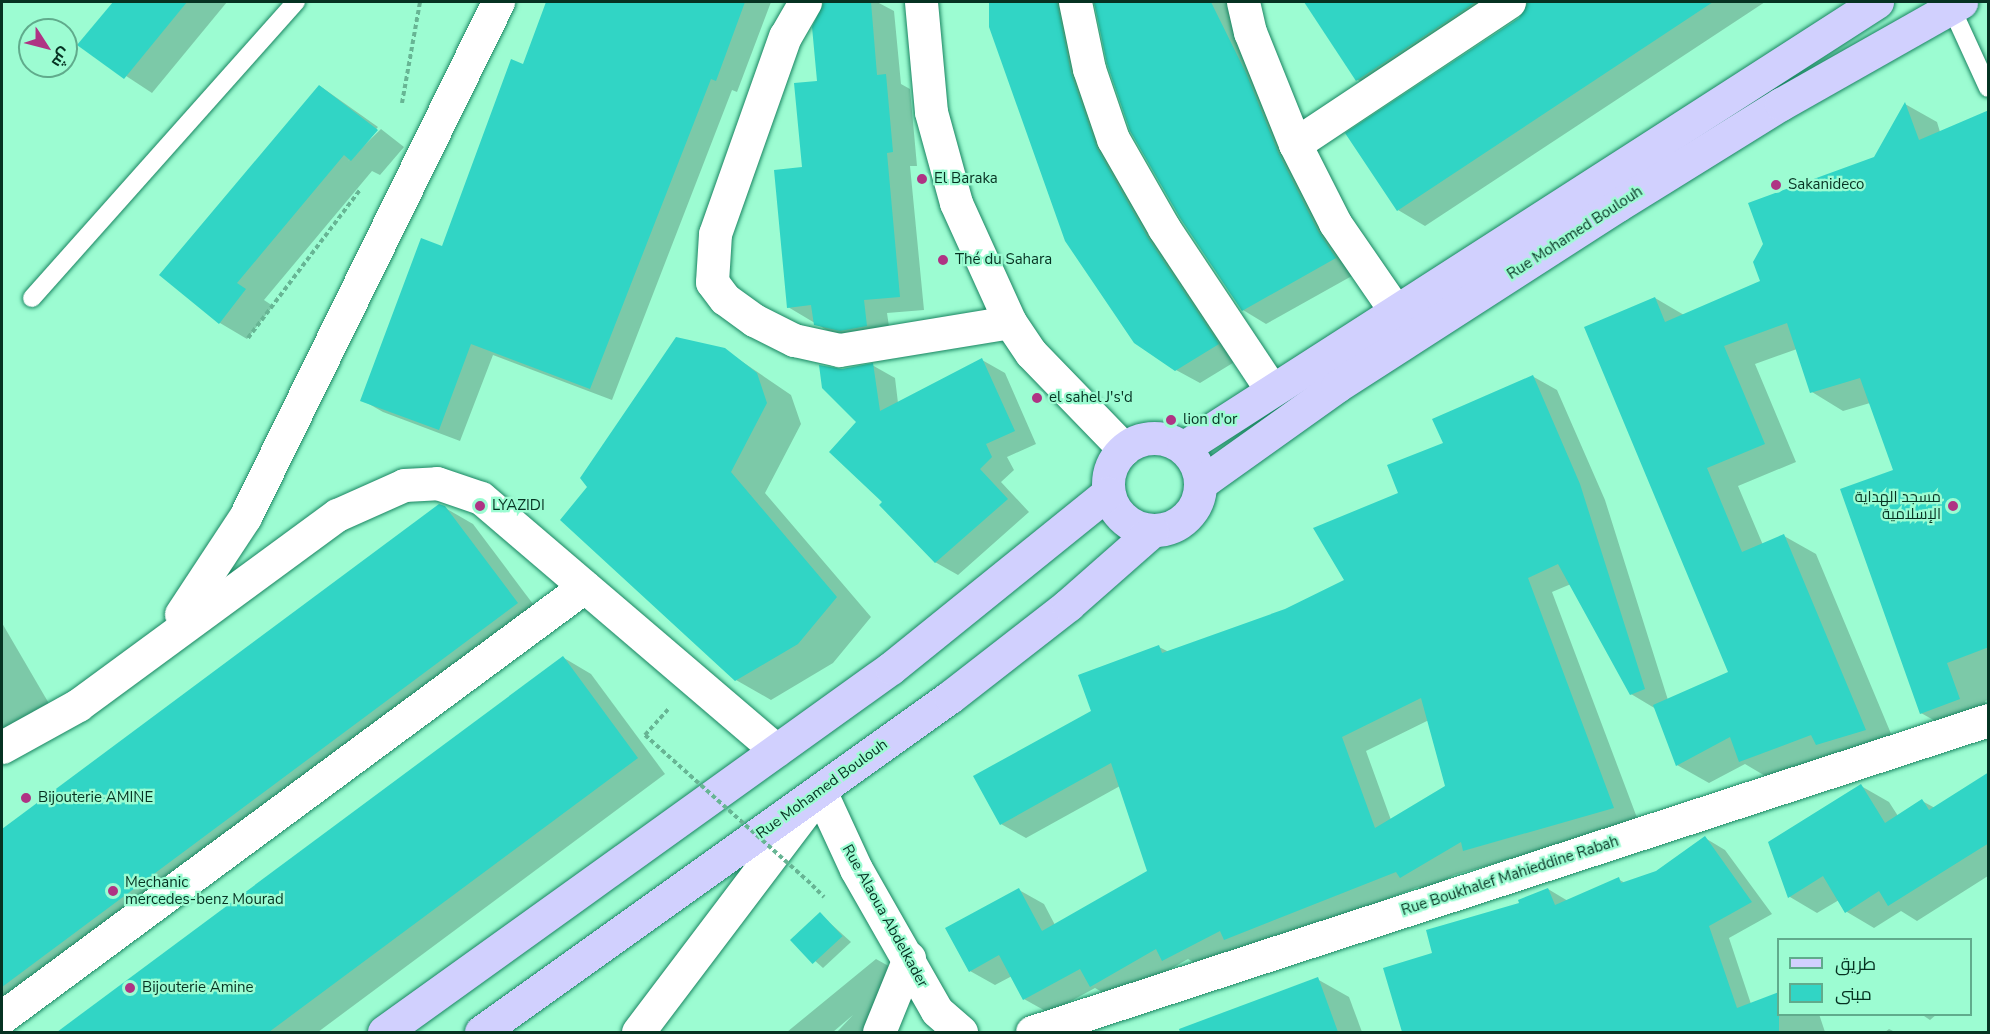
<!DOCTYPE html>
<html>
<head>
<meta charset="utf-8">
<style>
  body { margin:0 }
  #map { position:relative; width:1990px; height:1034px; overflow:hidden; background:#9cfcd2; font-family:"Nunito Sans",Cairo,sans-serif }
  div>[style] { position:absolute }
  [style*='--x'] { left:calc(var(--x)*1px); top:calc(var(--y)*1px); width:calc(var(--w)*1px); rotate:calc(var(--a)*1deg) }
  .shadow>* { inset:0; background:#0003 }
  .building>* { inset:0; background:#31d5c5; transform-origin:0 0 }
  .path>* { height:4px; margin-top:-2px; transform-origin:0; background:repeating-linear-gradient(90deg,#67b594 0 4.5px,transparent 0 7.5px) }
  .roads { filter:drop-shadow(0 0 2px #198561) drop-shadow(0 0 2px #198561) }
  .service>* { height:18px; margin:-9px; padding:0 9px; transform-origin:9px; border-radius:9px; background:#fff }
  .minor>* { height:33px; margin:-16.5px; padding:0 16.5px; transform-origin:16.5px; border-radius:16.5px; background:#fff }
  .primary>* { height:33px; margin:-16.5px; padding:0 16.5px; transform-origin:16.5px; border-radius:16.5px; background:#d1d0fe }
  .primary>.ring { margin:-16.5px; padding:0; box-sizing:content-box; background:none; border:33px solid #d1d0fe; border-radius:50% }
  .path-bridge>* { height:4px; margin-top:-2px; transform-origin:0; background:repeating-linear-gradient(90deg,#67b594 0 4.5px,transparent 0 7.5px) }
  .dots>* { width:16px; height:16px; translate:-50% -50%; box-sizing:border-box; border:3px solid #9cfcd2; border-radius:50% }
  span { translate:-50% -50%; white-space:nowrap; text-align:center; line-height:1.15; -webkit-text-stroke:4.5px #9cfcd2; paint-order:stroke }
  .poi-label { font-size:15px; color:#063222 }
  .left { translate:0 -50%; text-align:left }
  .right { translate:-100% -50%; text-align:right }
  .street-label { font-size:15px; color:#063222 }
  .frame { position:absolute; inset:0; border:3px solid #063222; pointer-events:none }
  .legend { position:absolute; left:1777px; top:938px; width:195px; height:78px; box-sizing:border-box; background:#9cfcd2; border:2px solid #60ab8c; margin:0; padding:8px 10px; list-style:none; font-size:18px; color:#063222 }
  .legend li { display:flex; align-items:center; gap:12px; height:30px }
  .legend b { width:30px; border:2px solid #60ab8c }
  .north { position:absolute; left:18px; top:18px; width:60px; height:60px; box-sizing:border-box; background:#9cfcd2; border:2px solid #60ab8c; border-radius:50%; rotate:126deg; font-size:16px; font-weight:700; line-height:24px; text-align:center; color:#063222 }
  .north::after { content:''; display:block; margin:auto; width:21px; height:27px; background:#af3384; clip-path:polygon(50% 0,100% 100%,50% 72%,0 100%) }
</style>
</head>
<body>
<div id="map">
  <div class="shadow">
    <div style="clip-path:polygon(115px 2px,227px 2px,152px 93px,79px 45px)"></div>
    <div style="clip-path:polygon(548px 2px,771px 2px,737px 92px,732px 90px,612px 400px,493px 355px,460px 441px,383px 412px,362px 400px,443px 248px,524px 66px)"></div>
    <div style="clip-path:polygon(824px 2px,877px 2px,894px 11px,901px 84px,910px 89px,917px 166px,910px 166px,924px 310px,887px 313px,891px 340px,840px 338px,788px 307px,803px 168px,819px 82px,814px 27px)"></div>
    <div style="clip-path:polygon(990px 2px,1086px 2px,1094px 90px,1241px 358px,1200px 383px,1176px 370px,990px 27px)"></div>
    <div style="clip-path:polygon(1094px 2px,1227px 2px,1359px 272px,1266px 324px,1243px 310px,1109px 64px)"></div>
    <div style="clip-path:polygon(1306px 2px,1765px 2px,1425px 226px,1398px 210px,1528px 10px,1527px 2px,1385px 96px,1358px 80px)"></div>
    <div style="clip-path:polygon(320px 86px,378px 127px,348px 161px,381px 129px,404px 147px,380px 175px,372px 171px,264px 300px,273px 306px,247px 339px,220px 323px,161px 275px)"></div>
    <div style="clip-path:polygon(evenodd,1905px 104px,1937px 122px,1940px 132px,1988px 112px,1988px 700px,1985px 701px,1988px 710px,1953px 731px,1921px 713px,1895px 471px,1870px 403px,1843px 411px,1812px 392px,1797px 349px,1755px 364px,1796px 462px,1738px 486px,1763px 545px,1784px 536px,1816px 554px,1897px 748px,1772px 780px,1745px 764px,1709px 783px,1677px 765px,1656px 709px,1631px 694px,1571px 584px,1552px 592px,1639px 823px,1454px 875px,1426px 891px,1418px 887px,1250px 953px,1202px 967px,1188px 959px,1116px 1000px,1095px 988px,1049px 1013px,1024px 999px,1012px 976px,995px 985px,970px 971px,1019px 890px,1044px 904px,1055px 925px,1149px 872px,1120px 786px,1026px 838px,1001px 824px,1093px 711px,1159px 647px,1169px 652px,1286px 611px,1346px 581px,1400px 494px,1444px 444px,1532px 376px,1557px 390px,1605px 500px,1668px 700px,1730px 673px,1655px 298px,1684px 315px,1762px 282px,1875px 158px,1905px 104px,1429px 720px,1447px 786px,1391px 820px,1366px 751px,1429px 720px)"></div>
    <div style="clip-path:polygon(725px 350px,791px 395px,801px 424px,765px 493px,871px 617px,833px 663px,771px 700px,736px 680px)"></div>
    <div style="clip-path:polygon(982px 360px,1005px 373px,1036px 444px,1007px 457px,1014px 470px,1001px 482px,1029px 512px,958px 575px,935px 562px,884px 502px,842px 370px,872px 365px,895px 378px,898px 403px)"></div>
    <div style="clip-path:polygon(440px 505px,473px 524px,545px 620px,2px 1024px,2px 831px)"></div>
    <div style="clip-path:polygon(2px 623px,51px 707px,2px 733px)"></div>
    <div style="clip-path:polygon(564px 658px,591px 674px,665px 774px,318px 1032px,60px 1032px)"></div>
    <div style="clip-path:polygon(1988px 776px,1988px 876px,1917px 921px,1901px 911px,1874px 928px,1847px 912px,1839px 900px,1817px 913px,1790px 897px,1770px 843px,1861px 786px,1889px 802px,1898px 816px,1922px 801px,1935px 808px)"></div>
    <div style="clip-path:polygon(1705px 838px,1725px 850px,1772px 914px,1729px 938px,1751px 1004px,1778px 1014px,1819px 1014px,1825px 1032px,1727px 1032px,1697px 997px,1710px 1032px,1404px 1032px,1385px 969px,1434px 954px,1548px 889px,1568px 901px,1618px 879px,1625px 883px,1656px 872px)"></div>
    <div style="clip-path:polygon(820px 914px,851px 942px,823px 968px,792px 940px)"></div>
    <div style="clip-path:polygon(876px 959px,903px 974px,875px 1032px,837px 1032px,853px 1015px,833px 1032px,787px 1032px)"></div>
    <div style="clip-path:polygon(1317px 979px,1349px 997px,1362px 1032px,1211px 1032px,1211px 1019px)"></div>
    <div style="clip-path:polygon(1921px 1014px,1937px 1014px,1930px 1020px)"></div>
    <div style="clip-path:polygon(1889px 1029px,1895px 1032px,1885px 1032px)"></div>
  </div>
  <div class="building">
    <div style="clip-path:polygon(113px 2px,187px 2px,124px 79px,77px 45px)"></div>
    <div style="clip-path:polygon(546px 2px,745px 2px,716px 81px,711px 79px,590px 389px,471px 344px,439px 430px,360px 401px,421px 238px,442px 246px,511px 59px,523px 64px)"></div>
    <div style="clip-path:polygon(824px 2px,871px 2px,877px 75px,886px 74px,893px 152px,887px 153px,900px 297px,864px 300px,867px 326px,840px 331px,814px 325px,811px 305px,787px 308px,774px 170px,802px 167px,794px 83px,817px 81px,812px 27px)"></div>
    <div style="clip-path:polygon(989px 2px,1057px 2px,1071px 73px,1097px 148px,1148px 238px,1219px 344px,1175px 371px,1134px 343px,1065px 241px,989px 27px)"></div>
    <div style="clip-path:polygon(1094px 2px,1211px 2px,1246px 73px,1278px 152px,1318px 231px,1336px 258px,1242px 311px,1180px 218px,1130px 131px,1107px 64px)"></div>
    <div style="clip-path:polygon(1304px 2px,1476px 2px,1356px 81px)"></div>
    <div style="clip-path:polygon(1528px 2px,1713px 2px,1397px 211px,1345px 133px,1519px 18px)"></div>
    <div style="clip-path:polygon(319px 85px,378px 130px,351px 161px,344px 155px,237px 283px,246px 289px,219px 324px,159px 275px)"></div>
    <div style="clip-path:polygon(1905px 102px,1919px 140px,1989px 110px,1989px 647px,1947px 663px,1960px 699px,1920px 714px,1840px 489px,1893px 470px,1860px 378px,1810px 393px,1787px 323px,1724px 346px,1765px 444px,1707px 468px,1742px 552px,1784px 534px,1866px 730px,1816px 745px,1811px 735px,1739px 762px,1730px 737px,1676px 766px,1653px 705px,1728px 672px,1584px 327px,1655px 297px,1665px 322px,1760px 281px,1753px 262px,1763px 244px,1748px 203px,1874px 157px)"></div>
    <div style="clip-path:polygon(676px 337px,725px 348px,757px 373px,767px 403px,731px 472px,837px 597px,798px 644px,735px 681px,560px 520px,587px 487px,580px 478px)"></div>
    <div style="clip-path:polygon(982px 358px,1015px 431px,986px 444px,992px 457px,980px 469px,1008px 499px,935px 563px,879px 505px,882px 502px,829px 452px,856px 422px,822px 388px,819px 365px,842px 369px,873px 363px,880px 411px)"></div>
    <div style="clip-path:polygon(evenodd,1533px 375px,1580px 484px,1645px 689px,1630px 695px,1558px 564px,1528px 578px,1614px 808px,1463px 851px,1461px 842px,1400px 878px,1396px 872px,1224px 940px,1220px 931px,1162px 961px,1156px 949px,1090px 987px,1080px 969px,1023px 1000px,999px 955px,969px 972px,945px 928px,1019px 888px,1042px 931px,1147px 871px,1111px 763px,1000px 825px,973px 776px,1091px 711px,1078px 675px,1159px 645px,1162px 653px,1285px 609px,1344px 580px,1313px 528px,1398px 493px,1387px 465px,1443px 443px,1432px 419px,1533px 375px,1421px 698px,1445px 786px,1375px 828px,1342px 737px,1421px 698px)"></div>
    <div style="clip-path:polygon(439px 504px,445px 506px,518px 603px,2px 987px,2px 829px)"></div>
    <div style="clip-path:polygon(563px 656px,638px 758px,269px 1032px,57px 1032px)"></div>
    <div style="clip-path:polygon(1989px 772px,1989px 843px,1888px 906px,1879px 891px,1845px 913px,1823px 876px,1788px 898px,1768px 842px,1861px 784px,1885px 823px,1922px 799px,1929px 810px)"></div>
    <div style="clip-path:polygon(1705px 836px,1752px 902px,1709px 926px,1737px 1008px,1779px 992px,1779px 1032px,1402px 1032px,1383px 968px,1432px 953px,1426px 930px,1519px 903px,1518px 900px,1548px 888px,1555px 905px,1619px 877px,1621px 883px,1656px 871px)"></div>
    <div style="left:820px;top:912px;width:33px;height:41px;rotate:47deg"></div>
    <div style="clip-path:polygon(1318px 977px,1338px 1032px,1180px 1032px,1179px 1029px)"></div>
  </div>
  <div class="path">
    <div style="--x:402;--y:103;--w:103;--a:-79.9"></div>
    <div style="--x:248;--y:338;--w:186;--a:-52.9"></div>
    <div style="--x:645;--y:735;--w:36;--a:-48"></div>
    <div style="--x:812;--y:885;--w:17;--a:45"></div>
  </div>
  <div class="roads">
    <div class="service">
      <div style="--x:1951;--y:7;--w:89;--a:65.4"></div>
      <div style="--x:32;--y:298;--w:397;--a:-48.3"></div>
    </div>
    <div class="minor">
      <div style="--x:805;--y:2;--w:39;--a:120"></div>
      <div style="--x:785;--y:36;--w:210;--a:109.5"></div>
      <div style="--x:715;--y:234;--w:48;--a:93.6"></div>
      <div style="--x:712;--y:282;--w:21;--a:53"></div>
      <div style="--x:725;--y:299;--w:36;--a:36"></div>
      <div style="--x:754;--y:320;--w:45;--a:26.6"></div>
      <div style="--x:794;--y:340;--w:46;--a:12.5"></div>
      <div style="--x:839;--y:350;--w:173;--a:-9.3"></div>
      <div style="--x:921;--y:2;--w:110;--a:84.8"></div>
      <div style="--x:931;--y:112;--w:94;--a:74.6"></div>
      <div style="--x:956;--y:203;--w:131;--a:65.6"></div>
      <div style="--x:1010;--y:322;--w:37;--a:56"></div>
      <div style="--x:1031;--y:353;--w:134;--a:45.9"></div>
      <div style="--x:1075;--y:2;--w:68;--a:78.2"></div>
      <div style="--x:1089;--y:69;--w:74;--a:71.1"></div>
      <div style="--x:1113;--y:139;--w:103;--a:60.2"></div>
      <div style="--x:1164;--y:228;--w:193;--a:56.4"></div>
      <div style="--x:1243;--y:2;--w:31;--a:77"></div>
      <div style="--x:1250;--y:32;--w:121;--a:68.1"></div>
      <div style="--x:1295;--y:144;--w:89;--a:63.1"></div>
      <div style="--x:1335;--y:223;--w:104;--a:55.5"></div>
      <div style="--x:1295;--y:144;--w:257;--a:-33.6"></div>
      <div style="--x:181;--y:614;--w:116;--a:-56.6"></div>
      <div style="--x:245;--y:517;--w:574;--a:-63.84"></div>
      <div style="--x:2;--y:747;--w:87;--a:-28.9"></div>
      <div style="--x:78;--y:705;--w:321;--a:-36.3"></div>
      <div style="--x:337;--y:515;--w:73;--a:-24.1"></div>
      <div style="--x:404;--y:485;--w:33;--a:-3"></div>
      <div style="--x:437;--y:483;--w:46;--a:18.8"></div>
      <div style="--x:481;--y:498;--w:388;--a:40.5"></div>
      <div style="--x:2;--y:1017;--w:724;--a:-36.46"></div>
      <div style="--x:638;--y:1032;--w:302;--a:-52.9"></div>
      <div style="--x:820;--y:791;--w:86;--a:65.2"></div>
      <div style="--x:856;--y:869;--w:163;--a:60.3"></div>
      <div style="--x:937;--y:1011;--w:32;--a:41"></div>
      <div style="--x:879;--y:1032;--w:80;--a:-67.9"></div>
      <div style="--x:1032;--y:1032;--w:1006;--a:-18.07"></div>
    </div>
    <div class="primary">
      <div class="ring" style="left:1108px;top:438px;width:59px;height:59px"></div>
      <div style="--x:1183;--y:448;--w:825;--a:-32.73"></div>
      <div style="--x:1201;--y:483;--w:167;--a:-35.5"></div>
      <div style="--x:1337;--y:386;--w:334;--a:-32.8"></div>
      <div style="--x:1618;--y:205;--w:192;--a:-31.8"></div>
      <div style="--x:1781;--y:104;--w:207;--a:-29.5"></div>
      <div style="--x:384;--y:1032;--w:624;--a:-35.68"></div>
      <div style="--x:891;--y:668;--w:279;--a:-38.9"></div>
      <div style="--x:481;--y:1032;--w:576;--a:-35.54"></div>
      <div style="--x:950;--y:697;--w:150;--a:-37.9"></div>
      <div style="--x:1068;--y:605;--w:112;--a:-41.4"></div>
    </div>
  </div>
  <div class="path-bridge">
    <div style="--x:645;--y:735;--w:224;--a:41.9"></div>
  </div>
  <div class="dots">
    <div style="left:922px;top:179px;background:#af3384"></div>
    <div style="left:1776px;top:185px;background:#af3384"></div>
    <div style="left:943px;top:260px;background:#af3384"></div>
    <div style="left:1037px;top:398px;background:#af3384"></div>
    <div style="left:1171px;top:420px;background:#af3384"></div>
    <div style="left:480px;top:506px;background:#af3384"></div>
    <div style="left:1953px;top:506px;background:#af3384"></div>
    <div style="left:26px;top:798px;background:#af3384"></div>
    <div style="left:113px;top:891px;background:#af3384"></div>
    <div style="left:130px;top:988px;background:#af3384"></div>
  </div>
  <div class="poi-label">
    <span class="left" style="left:934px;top:179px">El Baraka</span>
    <span class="left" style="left:1788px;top:185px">Sakanideco</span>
    <span class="left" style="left:955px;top:260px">Thé du Sahara</span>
    <span class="left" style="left:1049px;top:398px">el sahel J's'd</span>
    <span class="left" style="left:1183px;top:420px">lion d'or</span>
    <span class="right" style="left:1941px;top:506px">مسجد الهداية<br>الإسلامية</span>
    <span class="left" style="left:492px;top:506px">LYAZIDI</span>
    <span class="left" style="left:38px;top:798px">Bijouterie AMINE</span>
    <span class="left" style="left:125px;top:891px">Mechanic<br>mercedes-benz Mourad</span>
    <span class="left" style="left:142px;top:988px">Bijouterie Amine</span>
  </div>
  <div class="street-label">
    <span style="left:1575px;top:233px;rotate:-33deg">Rue Mohamed Boulouh</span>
    <span style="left:822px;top:789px;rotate:-36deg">Rue Mohamed Boulouh</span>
    <span style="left:1510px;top:876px;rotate:-18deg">Rue Boukhalef Mahieddine Rabah</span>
    <span style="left:885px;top:916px;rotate:61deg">Rue Alaoua Abdelkader</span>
  </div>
  <div class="frame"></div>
  <ul class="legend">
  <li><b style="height:8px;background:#d1d0fe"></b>طريق</li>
  <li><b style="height:16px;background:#31d5c5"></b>مبنى</li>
  </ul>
  <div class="north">ش</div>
</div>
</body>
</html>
